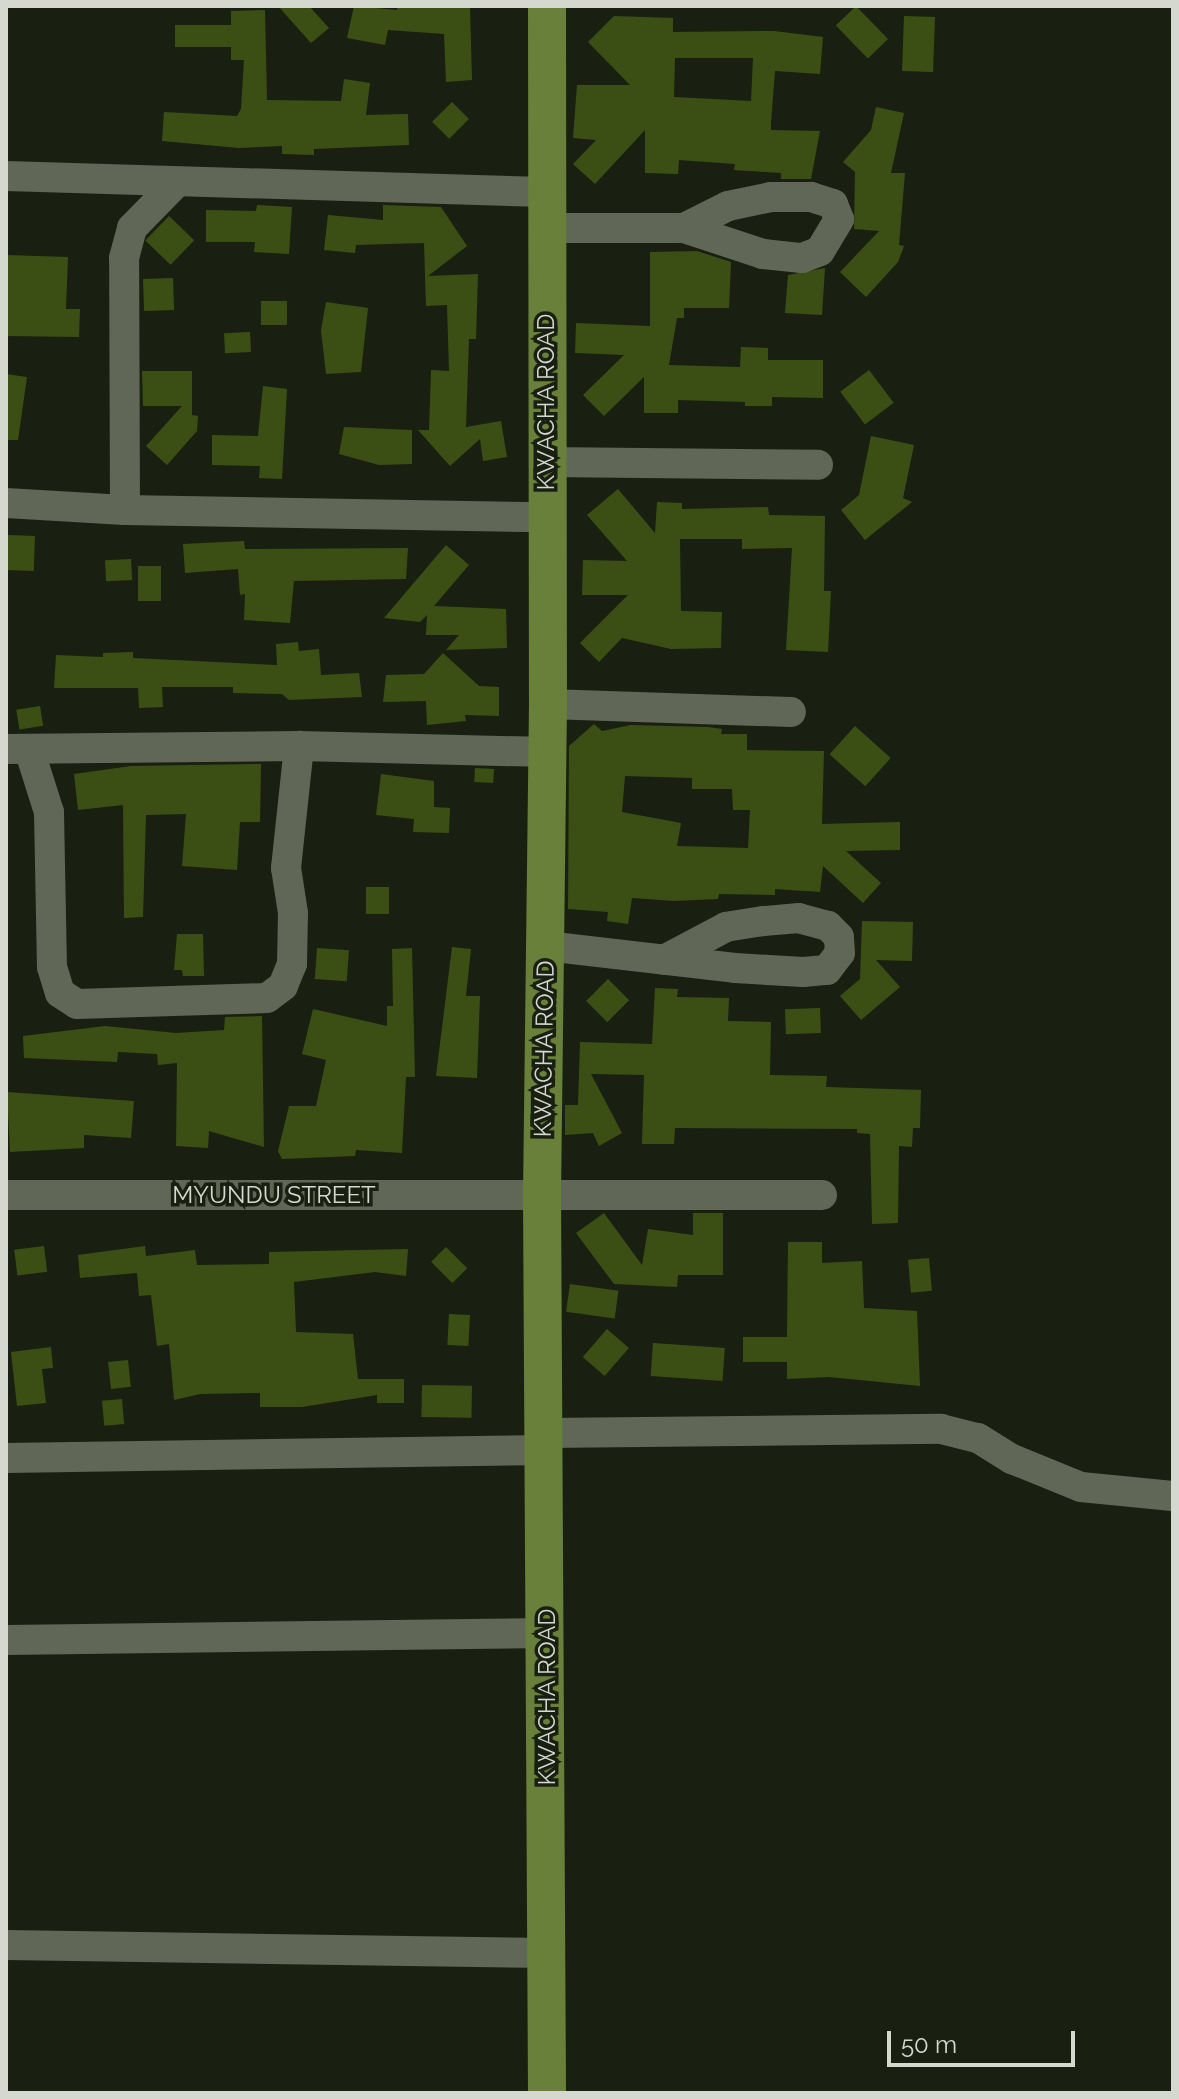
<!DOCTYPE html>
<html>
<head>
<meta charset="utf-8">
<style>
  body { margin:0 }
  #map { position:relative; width:1179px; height:2099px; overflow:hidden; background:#1a2011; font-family:Raleway,sans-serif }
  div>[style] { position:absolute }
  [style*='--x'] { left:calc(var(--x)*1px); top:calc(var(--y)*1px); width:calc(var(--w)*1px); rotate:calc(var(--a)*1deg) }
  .building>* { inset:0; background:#3b4f15; transform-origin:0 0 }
  .minor>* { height:30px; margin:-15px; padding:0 15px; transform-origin:15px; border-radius:15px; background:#606756 }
  .major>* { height:38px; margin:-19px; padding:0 19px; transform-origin:19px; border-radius:19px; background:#688039 }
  span { translate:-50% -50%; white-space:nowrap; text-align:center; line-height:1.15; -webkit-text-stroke:7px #1a2011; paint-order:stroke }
  .street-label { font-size:24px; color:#d4d8cf }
  .frame { position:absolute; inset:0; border:8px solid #d4d8cf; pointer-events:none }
  .scale { position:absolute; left:887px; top:2031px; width:188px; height:36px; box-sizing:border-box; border:4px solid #d4d8cf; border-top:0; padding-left:10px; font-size:24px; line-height:28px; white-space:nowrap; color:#d4d8cf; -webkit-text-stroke:6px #1a2011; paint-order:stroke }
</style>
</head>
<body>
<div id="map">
  <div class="building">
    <div style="clip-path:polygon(278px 6px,309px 6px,329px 28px,311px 43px)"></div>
    <div style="clip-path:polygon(354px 6px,397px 10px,397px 6px,470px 6px,472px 80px,446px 82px,444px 34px,388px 30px,385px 45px,347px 38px)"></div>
    <div style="left:856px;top:6px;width:46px;height:28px;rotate:46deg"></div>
    <div style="clip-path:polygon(265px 10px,267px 100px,341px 101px,344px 79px,370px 83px,366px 115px,408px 114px,409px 145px,314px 149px,314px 155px,282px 154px,282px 146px,239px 148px,162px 141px,164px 112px,237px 116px,241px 109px,244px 60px,231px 60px,231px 47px,175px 47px,175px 25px,231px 25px,231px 11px)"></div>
    <div style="clip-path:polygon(evenodd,614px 16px,673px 18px,673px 32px,774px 31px,823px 37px,820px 74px,775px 71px,771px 123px,771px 130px,820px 131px,811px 179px,781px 179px,781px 173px,734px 170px,735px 164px,679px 160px,678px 174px,645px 173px,645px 130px,595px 184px,573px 164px,596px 140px,573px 138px,577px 85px,630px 85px,588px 42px,614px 16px,675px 58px,753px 58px,751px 101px,674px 97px,675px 58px)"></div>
    <div style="left:904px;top:16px;width:31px;height:55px;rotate:2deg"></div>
    <div style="left:452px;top:102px;width:24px;height:28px;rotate:45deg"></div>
    <div style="clip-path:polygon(876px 107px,904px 113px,891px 173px,905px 173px,899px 245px,904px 246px,898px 262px,866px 297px,840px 272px,879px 231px,854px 229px,855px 172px,843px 162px,871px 130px)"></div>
    <div style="clip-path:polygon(257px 205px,292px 207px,289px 254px,254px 252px,255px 242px,206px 242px,206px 210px,256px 211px)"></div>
    <div style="clip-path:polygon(383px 205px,441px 207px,467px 246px,428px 276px,478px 274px,476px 339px,469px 339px,466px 427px,501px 421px,507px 457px,483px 461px,480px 439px,450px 466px,418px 430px,429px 430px,431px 370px,449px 371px,447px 305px,426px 306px,424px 243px,356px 245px,355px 253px,324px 250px,328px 215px,383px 220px)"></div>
    <div style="left:169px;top:216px;width:35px;height:34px;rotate:44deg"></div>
    <div style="clip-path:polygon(697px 251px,731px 262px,729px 308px,684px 308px,684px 318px,677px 318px,669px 365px,740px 367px,741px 347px,768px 348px,768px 360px,823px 360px,823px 398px,772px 397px,772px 406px,745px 406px,745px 402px,678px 400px,678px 413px,644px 413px,644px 377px,604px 416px,583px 395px,624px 355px,575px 353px,576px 323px,650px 326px,650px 252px)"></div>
    <div style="clip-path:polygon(6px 255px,68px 257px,66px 309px,80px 309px,79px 337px,6px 336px)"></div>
    <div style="clip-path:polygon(825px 268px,822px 315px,785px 313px,788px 275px)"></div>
    <div style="left:173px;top:278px;width:32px;height:30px;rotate:88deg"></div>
    <div style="left:261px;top:301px;width:26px;height:24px"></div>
    <div style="clip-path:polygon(326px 302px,368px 308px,361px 372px,326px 374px,321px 330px)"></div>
    <div style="left:250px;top:332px;width:20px;height:26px;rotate:87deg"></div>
    <div style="left:869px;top:370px;width:41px;height:36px;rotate:53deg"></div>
    <div style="clip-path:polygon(142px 371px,192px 371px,192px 415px,198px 416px,197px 431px,167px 465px,146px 446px,182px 406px,143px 406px)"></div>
    <div style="clip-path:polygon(6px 374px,27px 377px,18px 440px,6px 440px)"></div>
    <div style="clip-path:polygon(263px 386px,287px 389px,282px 479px,259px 478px,260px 466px,212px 465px,212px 435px,258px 436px)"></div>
    <div style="clip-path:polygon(344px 427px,412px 430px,412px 464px,379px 465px,339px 454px)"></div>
    <div style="clip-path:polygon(871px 436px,914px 445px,903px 498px,912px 502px,865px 540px,841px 510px,859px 495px)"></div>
    <div style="clip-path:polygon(618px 489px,655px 533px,657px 502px,682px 503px,682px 509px,768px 507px,769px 515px,825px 516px,824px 591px,831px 591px,828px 652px,786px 650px,792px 548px,742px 549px,742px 539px,680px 539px,681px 611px,722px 612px,721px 648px,671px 649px,622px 638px,599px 662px,580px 643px,628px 595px,582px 595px,583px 560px,627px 561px,587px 515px)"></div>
    <div style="left:8px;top:535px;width:27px;height:35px;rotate:2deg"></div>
    <div style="clip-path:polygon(244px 541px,245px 549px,408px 548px,406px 579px,294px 581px,290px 623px,244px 620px,245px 594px,240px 595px,238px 569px,185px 573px,183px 544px)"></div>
    <div style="clip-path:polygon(446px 545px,469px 565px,434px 606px,506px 609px,507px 648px,446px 650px,459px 635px,426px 635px,427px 615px,420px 622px,384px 618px)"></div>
    <div style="left:131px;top:559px;width:21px;height:26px;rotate:87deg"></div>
    <div style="left:138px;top:566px;width:23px;height:35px"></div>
    <div style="clip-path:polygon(298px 642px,299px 651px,319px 649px,321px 675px,359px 673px,362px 697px,289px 700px,282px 694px,233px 693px,233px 687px,162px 687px,163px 707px,139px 708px,138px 688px,54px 688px,56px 655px,103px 657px,103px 653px,133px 652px,133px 658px,277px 665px,276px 644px)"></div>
    <div style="clip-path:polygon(443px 653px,479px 686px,499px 687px,499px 716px,465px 715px,466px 721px,427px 725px,426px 701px,383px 702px,386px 675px,424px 674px)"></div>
    <div style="left:40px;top:706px;width:20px;height:24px;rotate:81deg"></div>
    <div style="clip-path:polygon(evenodd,594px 724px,602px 731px,631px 725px,708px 727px,722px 729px,721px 734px,747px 734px,747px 750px,824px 751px,822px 824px,900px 822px,900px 850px,846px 851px,881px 883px,863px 903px,823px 866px,820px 892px,775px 889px,775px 895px,719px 894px,718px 899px,674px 901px,632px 898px,628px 924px,607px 921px,608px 912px,568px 909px,569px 746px,594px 724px,625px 776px,692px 778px,692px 789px,732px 789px,733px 810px,750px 810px,748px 848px,677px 846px,681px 823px,622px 812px,625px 776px)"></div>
    <div style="left:855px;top:726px;width:48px;height:38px;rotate:42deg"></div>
    <div style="clip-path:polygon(261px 764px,260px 822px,240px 822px,237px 870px,182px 866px,186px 814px,146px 815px,143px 917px,124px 918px,123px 805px,78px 810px,74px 774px,131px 766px)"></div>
    <div style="left:475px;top:768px;width:19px;height:14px;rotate:3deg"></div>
    <div style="clip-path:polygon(381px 774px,434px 781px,434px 807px,450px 808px,449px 833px,413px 832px,414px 819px,376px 815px)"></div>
    <div style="left:366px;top:887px;width:23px;height:27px"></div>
    <div style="clip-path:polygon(862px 921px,913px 922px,912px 961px,876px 960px,900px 987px,861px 1020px,840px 996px,860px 979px)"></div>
    <div style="clip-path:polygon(177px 934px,203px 934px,204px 976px,183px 976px,182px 970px,174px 970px)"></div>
    <div style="clip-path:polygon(452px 947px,471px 949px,466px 996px,480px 996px,477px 1078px,436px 1076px)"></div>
    <div style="left:317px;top:948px;width:32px;height:31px;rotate:4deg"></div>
    <div style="clip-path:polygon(412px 948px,415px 1077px,406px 1077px,402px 1153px,356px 1150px,355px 1156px,282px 1159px,278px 1151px,289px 1106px,316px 1106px,326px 1060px,302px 1054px,313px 1009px,387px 1026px,387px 1006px,393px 1006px,392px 949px)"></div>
    <div style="left:608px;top:979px;width:30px;height:31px;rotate:45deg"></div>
    <div style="clip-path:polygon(655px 988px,678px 989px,677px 997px,729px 998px,728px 1021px,771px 1022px,770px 1075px,827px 1076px,826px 1087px,921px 1090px,920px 1128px,913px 1128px,912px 1147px,899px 1146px,898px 1223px,872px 1224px,870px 1134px,857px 1133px,857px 1129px,675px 1128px,674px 1144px,642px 1144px,644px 1075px,591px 1074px,622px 1133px,599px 1146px,593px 1133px,565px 1135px,565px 1105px,578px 1105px,580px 1042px,652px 1044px)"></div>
    <div style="left:820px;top:1008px;width:25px;height:35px;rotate:88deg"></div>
    <div style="clip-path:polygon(262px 1016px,264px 1147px,209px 1131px,208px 1148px,176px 1146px,177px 1063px,158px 1065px,157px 1054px,118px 1052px,117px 1062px,24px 1058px,23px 1036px,105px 1026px,176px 1033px,224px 1030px,225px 1017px)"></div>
    <div style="clip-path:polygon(7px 1092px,134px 1101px,131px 1138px,84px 1135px,84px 1148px,10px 1152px)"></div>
    <div style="clip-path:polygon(604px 1213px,642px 1265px,648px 1229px,693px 1235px,693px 1213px,723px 1213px,723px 1275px,678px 1275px,677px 1287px,614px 1284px,576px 1233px)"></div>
    <div style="clip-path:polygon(788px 1242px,822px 1242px,822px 1263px,862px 1261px,864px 1308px,917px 1311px,920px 1386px,829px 1377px,787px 1379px,787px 1362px,743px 1362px,743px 1337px,787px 1337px)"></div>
    <div style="left:44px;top:1246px;width:26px;height:30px;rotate:83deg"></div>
    <div style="clip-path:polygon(145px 1246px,146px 1256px,195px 1250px,197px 1265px,269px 1264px,269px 1252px,408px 1249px,406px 1276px,375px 1272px,294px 1282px,296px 1332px,353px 1334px,358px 1379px,404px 1379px,404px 1403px,377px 1403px,377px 1395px,302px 1407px,260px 1407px,260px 1393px,200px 1394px,174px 1400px,169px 1344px,157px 1346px,151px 1295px,139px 1296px,137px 1273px,80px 1278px,78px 1255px)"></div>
    <div style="left:446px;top:1247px;width:30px;height:21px;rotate:45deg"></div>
    <div style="left:929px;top:1258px;width:33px;height:21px;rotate:85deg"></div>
    <div style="left:570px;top:1284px;width:49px;height:28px;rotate:8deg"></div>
    <div style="left:449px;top:1314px;width:21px;height:31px;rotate:3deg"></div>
    <div style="left:607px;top:1329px;width:29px;height:37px;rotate:41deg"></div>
    <div style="left:653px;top:1343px;width:72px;height:33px;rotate:4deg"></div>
    <div style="clip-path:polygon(51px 1347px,53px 1368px,42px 1369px,46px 1403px,17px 1406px,11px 1352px)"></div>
    <div style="left:128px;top:1360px;width:27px;height:20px;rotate:84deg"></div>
    <div style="left:422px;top:1385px;width:50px;height:32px;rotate:1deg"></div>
    <div style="left:122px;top:1399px;width:25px;height:20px;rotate:85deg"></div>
  </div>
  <div class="minor">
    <div style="--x:6;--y:176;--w:539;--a:1.7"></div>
    <div style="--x:546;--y:228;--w:138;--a:0"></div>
    <div style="--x:684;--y:228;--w:83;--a:18.2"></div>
    <div style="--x:763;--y:254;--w:39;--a:6"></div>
    <div style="--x:802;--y:258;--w:19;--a:-21"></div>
    <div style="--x:820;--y:251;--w:37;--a:-59"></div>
    <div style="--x:839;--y:219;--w:16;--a:-112"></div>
    <div style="--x:833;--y:204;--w:23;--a:-162"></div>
    <div style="--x:811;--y:197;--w:40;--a:180"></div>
    <div style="--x:771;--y:197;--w:44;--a:168.2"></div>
    <div style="--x:728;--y:206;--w:49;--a:153.4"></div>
    <div style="--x:546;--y:462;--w:272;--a:0.6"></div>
    <div style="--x:6;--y:503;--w:119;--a:3.4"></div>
    <div style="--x:125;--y:510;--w:421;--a:1"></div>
    <div style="--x:125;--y:510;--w:252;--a:-90.2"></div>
    <div style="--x:124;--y:258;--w:31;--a:-75"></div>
    <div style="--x:132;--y:228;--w:63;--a:-45.6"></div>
    <div style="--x:548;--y:704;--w:243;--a:1.9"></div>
    <div style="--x:6;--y:749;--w:293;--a:-0.6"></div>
    <div style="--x:299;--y:746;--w:248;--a:1.4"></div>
    <div style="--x:29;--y:749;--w:66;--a:72.4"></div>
    <div style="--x:49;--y:812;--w:155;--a:88.9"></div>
    <div style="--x:52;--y:967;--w:27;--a:73"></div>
    <div style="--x:60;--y:993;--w:20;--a:33"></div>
    <div style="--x:77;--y:1004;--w:190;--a:-1.8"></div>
    <div style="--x:267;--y:998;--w:20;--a:-37"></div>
    <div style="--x:283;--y:986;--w:24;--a:-68"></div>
    <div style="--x:292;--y:964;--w:51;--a:-88.9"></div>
    <div style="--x:293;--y:913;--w:46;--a:-98.8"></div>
    <div style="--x:286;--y:868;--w:123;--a:-83.9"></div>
    <div style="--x:546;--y:946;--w:190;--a:6.6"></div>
    <div style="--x:735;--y:968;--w:68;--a:3.4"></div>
    <div style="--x:803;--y:972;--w:24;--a:-5"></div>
    <div style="--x:827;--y:970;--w:21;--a:-53"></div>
    <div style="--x:840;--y:953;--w:16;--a:-94"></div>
    <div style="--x:839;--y:937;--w:16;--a:-135"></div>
    <div style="--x:828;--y:926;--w:30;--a:-165"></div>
    <div style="--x:799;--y:918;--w:36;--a:175"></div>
    <div style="--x:763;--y:921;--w:37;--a:171"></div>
    <div style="--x:726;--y:927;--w:70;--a:152"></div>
    <div style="--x:6;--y:1195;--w:816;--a:0"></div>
    <div style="--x:546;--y:1433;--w:395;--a:-0.6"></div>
    <div style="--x:941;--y:1429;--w:38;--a:14"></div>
    <div style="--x:978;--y:1438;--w:40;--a:32"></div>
    <div style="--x:1012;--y:1459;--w:74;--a:22.1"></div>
    <div style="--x:1081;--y:1487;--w:92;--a:5.6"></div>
    <div style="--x:6;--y:1458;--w:541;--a:-0.85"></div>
    <div style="--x:6;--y:1640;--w:540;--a:-0.74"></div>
    <div style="--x:6;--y:1945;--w:541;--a:0.85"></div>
  </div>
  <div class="major">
    <div style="--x:547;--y:6;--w:698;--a:89.92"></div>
    <div style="--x:548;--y:704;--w:490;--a:90.7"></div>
    <div style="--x:542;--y:1194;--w:899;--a:89.68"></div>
  </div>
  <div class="street-label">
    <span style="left:546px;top:402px;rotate:-90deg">KWACHA ROAD</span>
    <span style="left:544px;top:1049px;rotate:-89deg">KWACHA ROAD</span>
    <span style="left:274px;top:1195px">MYUNDU STREET</span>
    <span style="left:547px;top:1697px;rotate:-90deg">KWACHA ROAD</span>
  </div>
  <div class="frame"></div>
  <div class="scale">50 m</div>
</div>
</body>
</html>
